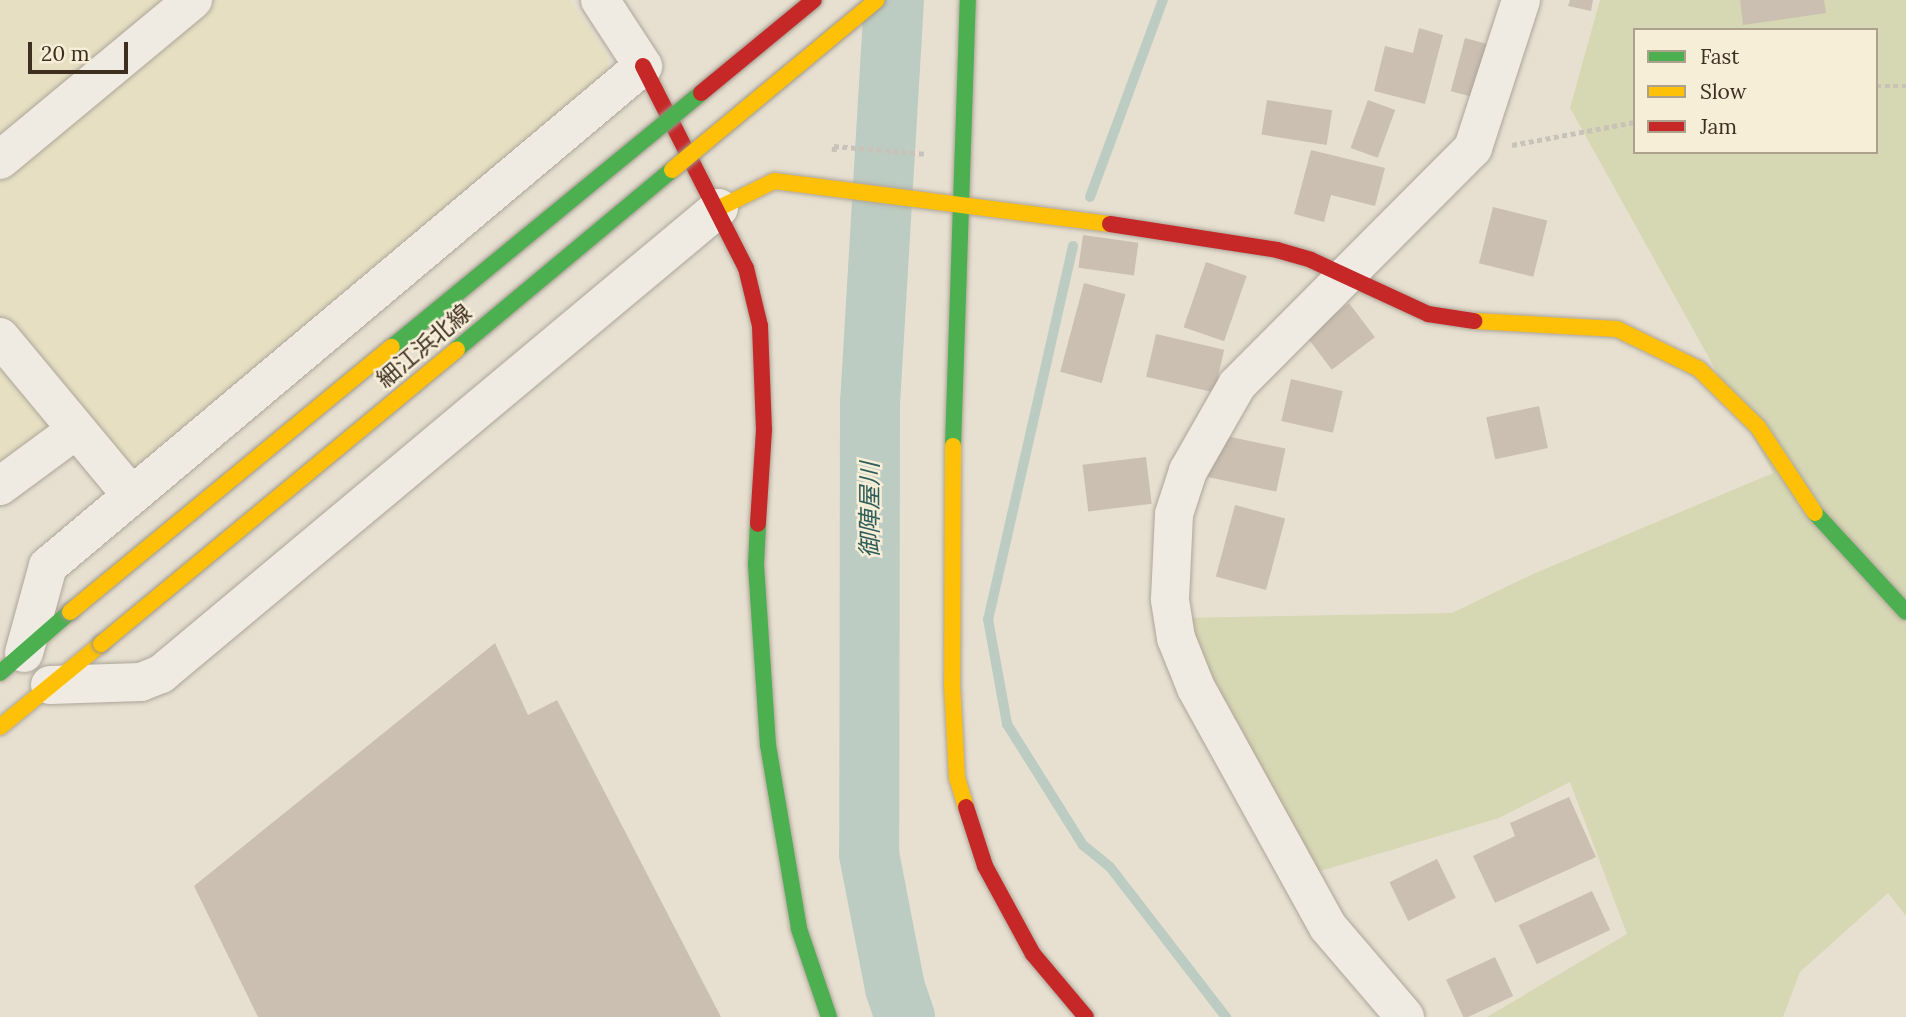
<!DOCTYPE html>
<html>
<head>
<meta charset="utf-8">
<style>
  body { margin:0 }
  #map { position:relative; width:1906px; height:1017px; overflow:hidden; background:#e7e0d1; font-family:Lora,"Noto Sans JP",serif }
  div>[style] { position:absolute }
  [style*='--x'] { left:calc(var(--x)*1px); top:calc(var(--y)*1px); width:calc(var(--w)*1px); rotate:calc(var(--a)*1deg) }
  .farmland>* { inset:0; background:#e6dfc2 }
  .green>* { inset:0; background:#d6d7b3 }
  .stream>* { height:10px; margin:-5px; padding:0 5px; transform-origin:5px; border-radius:5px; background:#bcccc2 }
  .river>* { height:60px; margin:-30px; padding:0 30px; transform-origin:30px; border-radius:30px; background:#bcccc2 }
  .building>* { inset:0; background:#cbbfb2; transform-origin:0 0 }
  .path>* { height:4.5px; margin-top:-2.25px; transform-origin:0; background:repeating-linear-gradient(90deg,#c8c2b9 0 5px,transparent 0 8.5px) }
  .roads { filter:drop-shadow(0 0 2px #ada599) drop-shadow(0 0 2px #ada599) }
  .street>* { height:38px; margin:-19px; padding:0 19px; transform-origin:19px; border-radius:19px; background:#efebe3 }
  .fast>* { height:16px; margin:-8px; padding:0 8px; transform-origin:8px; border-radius:8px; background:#4caf50 }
  .slow>* { height:16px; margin:-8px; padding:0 8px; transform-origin:8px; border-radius:8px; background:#ffc107 }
  .jam>* { height:16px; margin:-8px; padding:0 8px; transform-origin:8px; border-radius:8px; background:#c62828 }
  .bridges { filter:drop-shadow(0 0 2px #9c958a) drop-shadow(0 0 2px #9c958a) }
  .fast-bridge>* { height:16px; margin:-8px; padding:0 8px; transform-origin:8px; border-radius:8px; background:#4caf50 }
  .slow-bridge>* { height:16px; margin:-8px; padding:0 8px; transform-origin:8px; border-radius:8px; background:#ffc107 }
  .jam-bridge>* { height:16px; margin:-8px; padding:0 8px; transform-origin:8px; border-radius:8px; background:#c62828 }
  span { translate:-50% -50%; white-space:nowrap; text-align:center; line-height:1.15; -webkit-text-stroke:5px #f7eed8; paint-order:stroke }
  .street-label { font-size:23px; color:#3d2e20 }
  .water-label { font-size:24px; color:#2f5d5a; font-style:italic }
  .legend { position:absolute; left:1633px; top:28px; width:245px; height:126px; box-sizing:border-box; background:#f7eed8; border:2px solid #ada18e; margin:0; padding:9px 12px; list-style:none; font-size:21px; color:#3d2e20 }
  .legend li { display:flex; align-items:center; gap:14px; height:35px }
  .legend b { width:35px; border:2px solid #ada18e }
  .scale { position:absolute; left:28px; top:42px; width:100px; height:32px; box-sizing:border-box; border:4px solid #3d2e20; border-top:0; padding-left:9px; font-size:21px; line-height:24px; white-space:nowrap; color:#3d2e20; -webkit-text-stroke:5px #f7eed8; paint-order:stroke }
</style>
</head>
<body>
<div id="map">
  <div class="farmland">
    <div style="clip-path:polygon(0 0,570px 0,608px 57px,607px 77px,130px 475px,0 319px)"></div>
    <div style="clip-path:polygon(0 349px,60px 425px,0 474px)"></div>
  </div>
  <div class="green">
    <div style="clip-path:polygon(evenodd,1600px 0,1906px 0,1906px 916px,1888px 893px,1800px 972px,1783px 1017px,1487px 1017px,1627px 934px,1570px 782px,1499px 818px,1317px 872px,1181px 618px,1452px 613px,1533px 574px,1773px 473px,1570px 108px,1600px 0,1635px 30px,1876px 30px,1876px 152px,1635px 152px,1635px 30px)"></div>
  </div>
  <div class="stream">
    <div style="--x:1090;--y:197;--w:210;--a:-69.7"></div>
    <div style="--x:1073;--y:246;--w:383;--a:102.8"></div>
    <div style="--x:988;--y:619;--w:107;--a:79.7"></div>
    <div style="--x:1007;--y:724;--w:143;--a:57.9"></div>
    <div style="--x:1083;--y:845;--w:35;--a:39"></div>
    <div style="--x:1110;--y:867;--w:190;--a:52.3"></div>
  </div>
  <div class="river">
    <div style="--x:894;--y:0;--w:403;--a:93.4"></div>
    <div style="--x:870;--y:402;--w:452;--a:90.1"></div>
    <div style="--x:869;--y:854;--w:136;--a:79"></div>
    <div style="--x:895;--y:988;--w:31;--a:71"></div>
  </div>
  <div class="building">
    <div style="clip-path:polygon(1570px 0,1593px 0,1591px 11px,1568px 6px)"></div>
    <div style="clip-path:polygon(1740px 0,1824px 0,1826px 13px,1743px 25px)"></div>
    <div style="clip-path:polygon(1419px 28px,1443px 35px,1425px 104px,1374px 91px,1385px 46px,1413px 53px)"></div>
    <div style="left:1465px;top:38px;width:24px;height:55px;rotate:15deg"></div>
    <div style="left:1267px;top:100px;width:66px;height:35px;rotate:9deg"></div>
    <div style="left:1368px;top:100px;width:29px;height:51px;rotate:20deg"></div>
    <div style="clip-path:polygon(1311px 150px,1385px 168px,1375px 206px,1331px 195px,1324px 222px,1294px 214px)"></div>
    <div style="left:1493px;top:207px;width:56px;height:58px;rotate:14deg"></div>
    <div style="left:1083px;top:235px;width:56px;height:33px;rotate:8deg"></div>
    <div style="left:1206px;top:262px;width:43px;height:69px;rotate:19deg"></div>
    <div style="left:1084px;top:283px;width:43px;height:92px;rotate:15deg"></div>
    <div style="left:1349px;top:303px;width:43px;height:54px;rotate:53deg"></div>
    <div style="left:1156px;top:334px;width:70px;height:44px;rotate:13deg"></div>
    <div style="left:1291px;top:379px;width:53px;height:43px;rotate:13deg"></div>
    <div style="left:1539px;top:406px;width:43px;height:54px;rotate:78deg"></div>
    <div style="left:1217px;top:434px;width:70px;height:44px;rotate:12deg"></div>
    <div style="left:1146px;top:457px;width:47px;height:64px;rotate:83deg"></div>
    <div style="left:1235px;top:505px;width:52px;height:74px;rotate:15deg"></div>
    <div style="clip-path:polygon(495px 643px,528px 715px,557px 700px,721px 1017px,258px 1017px,194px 886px)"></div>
    <div style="clip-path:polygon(1569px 797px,1596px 857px,1495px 903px,1473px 856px,1515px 836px,1510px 823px)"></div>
    <div style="left:1437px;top:859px;width:43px;height:53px;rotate:64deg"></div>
    <div style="left:1592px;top:891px;width:43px;height:81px;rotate:65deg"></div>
    <div style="left:1495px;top:957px;width:43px;height:54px;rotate:65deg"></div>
  </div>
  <div class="path">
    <div style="--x:1876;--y:86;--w:30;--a:0"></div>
    <div style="--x:1512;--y:145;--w:125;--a:-10.6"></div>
    <div style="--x:834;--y:152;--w:6;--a:-90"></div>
    <div style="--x:834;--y:146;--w:93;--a:4.9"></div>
  </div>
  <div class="roads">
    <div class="street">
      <div style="--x:0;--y:160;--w:251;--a:-39.7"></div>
      <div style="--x:0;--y:337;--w:205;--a:50.3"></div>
      <div style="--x:0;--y:486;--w:94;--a:-36.4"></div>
      <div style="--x:24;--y:653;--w:90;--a:-74.6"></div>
      <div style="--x:48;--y:566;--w:777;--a:-40.04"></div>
      <div style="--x:643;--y:66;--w:79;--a:-123.1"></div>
      <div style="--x:50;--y:685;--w:91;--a:-1.9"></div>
      <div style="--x:141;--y:682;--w:22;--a:-22"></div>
      <div style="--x:161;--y:674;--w:727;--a:-39.87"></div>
      <div style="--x:1405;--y:1017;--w:118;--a:-130.5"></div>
      <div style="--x:1328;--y:927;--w:273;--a:-118.9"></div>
      <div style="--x:1196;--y:688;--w:54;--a:-111.8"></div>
      <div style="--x:1176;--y:638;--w:39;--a:-99"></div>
      <div style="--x:1170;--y:599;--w:85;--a:-87.3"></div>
      <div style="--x:1174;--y:514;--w:45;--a:-72"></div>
      <div style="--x:1188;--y:471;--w:99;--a:-60.3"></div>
      <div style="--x:1237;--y:385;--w:334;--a:-45.1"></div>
      <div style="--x:1473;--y:148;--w:156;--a:-72"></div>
    </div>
    <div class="fast">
      <div style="--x:953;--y:446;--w:446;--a:-88.1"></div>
      <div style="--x:1815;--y:513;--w:134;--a:47.4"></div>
      <div style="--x:758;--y:524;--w:41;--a:92.8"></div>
      <div style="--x:756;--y:565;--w:180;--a:86.2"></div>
      <div style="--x:768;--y:745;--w:187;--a:80.4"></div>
      <div style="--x:799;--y:929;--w:93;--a:71.2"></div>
      <div style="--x:0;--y:673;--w:93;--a:-41.1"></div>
    </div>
    <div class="slow">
      <div style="--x:719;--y:208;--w:61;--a:-26.1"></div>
      <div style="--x:774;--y:181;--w:339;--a:7.3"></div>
      <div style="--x:1474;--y:321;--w:143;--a:3.2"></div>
      <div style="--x:1617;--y:329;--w:91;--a:26"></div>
      <div style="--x:1699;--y:369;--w:83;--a:44.5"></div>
      <div style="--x:1758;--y:427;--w:103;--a:56.5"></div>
      <div style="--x:953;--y:446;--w:237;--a:90.2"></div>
      <div style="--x:952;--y:683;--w:95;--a:87"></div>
      <div style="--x:957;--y:778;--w:30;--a:73"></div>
      <div style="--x:0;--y:727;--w:131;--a:-39.4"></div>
    </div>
    <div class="jam">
      <div style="--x:643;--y:66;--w:227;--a:63"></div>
      <div style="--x:746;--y:268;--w:60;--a:76.4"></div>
      <div style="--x:760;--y:326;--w:104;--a:87.8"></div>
      <div style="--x:764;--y:430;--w:94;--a:93.7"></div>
      <div style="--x:1110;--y:224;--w:169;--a:8.8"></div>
      <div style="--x:1277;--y:250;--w:35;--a:16"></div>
      <div style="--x:1311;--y:260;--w:129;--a:24.8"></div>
      <div style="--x:1428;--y:314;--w:47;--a:8.7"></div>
      <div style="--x:966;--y:807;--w:62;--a:72.1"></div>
      <div style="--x:985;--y:866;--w:100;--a:61.4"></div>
      <div style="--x:1033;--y:954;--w:82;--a:49.9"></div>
    </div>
  </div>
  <div class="bridges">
    <div class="fast-bridge">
      <div style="--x:392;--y:347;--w:400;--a:-39.4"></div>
      <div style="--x:457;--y:349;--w:280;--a:-39.8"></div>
    </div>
    <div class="slow-bridge">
      <div style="--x:672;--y:170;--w:266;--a:-39.7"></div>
      <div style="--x:70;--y:612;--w:417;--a:-39.5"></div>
      <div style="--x:101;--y:644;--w:462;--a:-39.6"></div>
    </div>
    <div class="jam-bridge">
      <div style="--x:701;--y:93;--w:146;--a:-39.5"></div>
    </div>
  </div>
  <div class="street-label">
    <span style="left:424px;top:346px;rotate:-40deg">細江浜北線</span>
  </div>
  <div class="water-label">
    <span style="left:870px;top:510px;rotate:-90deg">御陣屋川</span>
  </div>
  <ul class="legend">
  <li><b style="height:9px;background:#4caf50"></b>Fast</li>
  <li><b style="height:9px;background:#ffc107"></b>Slow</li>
  <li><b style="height:9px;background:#c62828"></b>Jam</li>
  </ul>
  <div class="scale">20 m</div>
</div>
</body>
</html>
